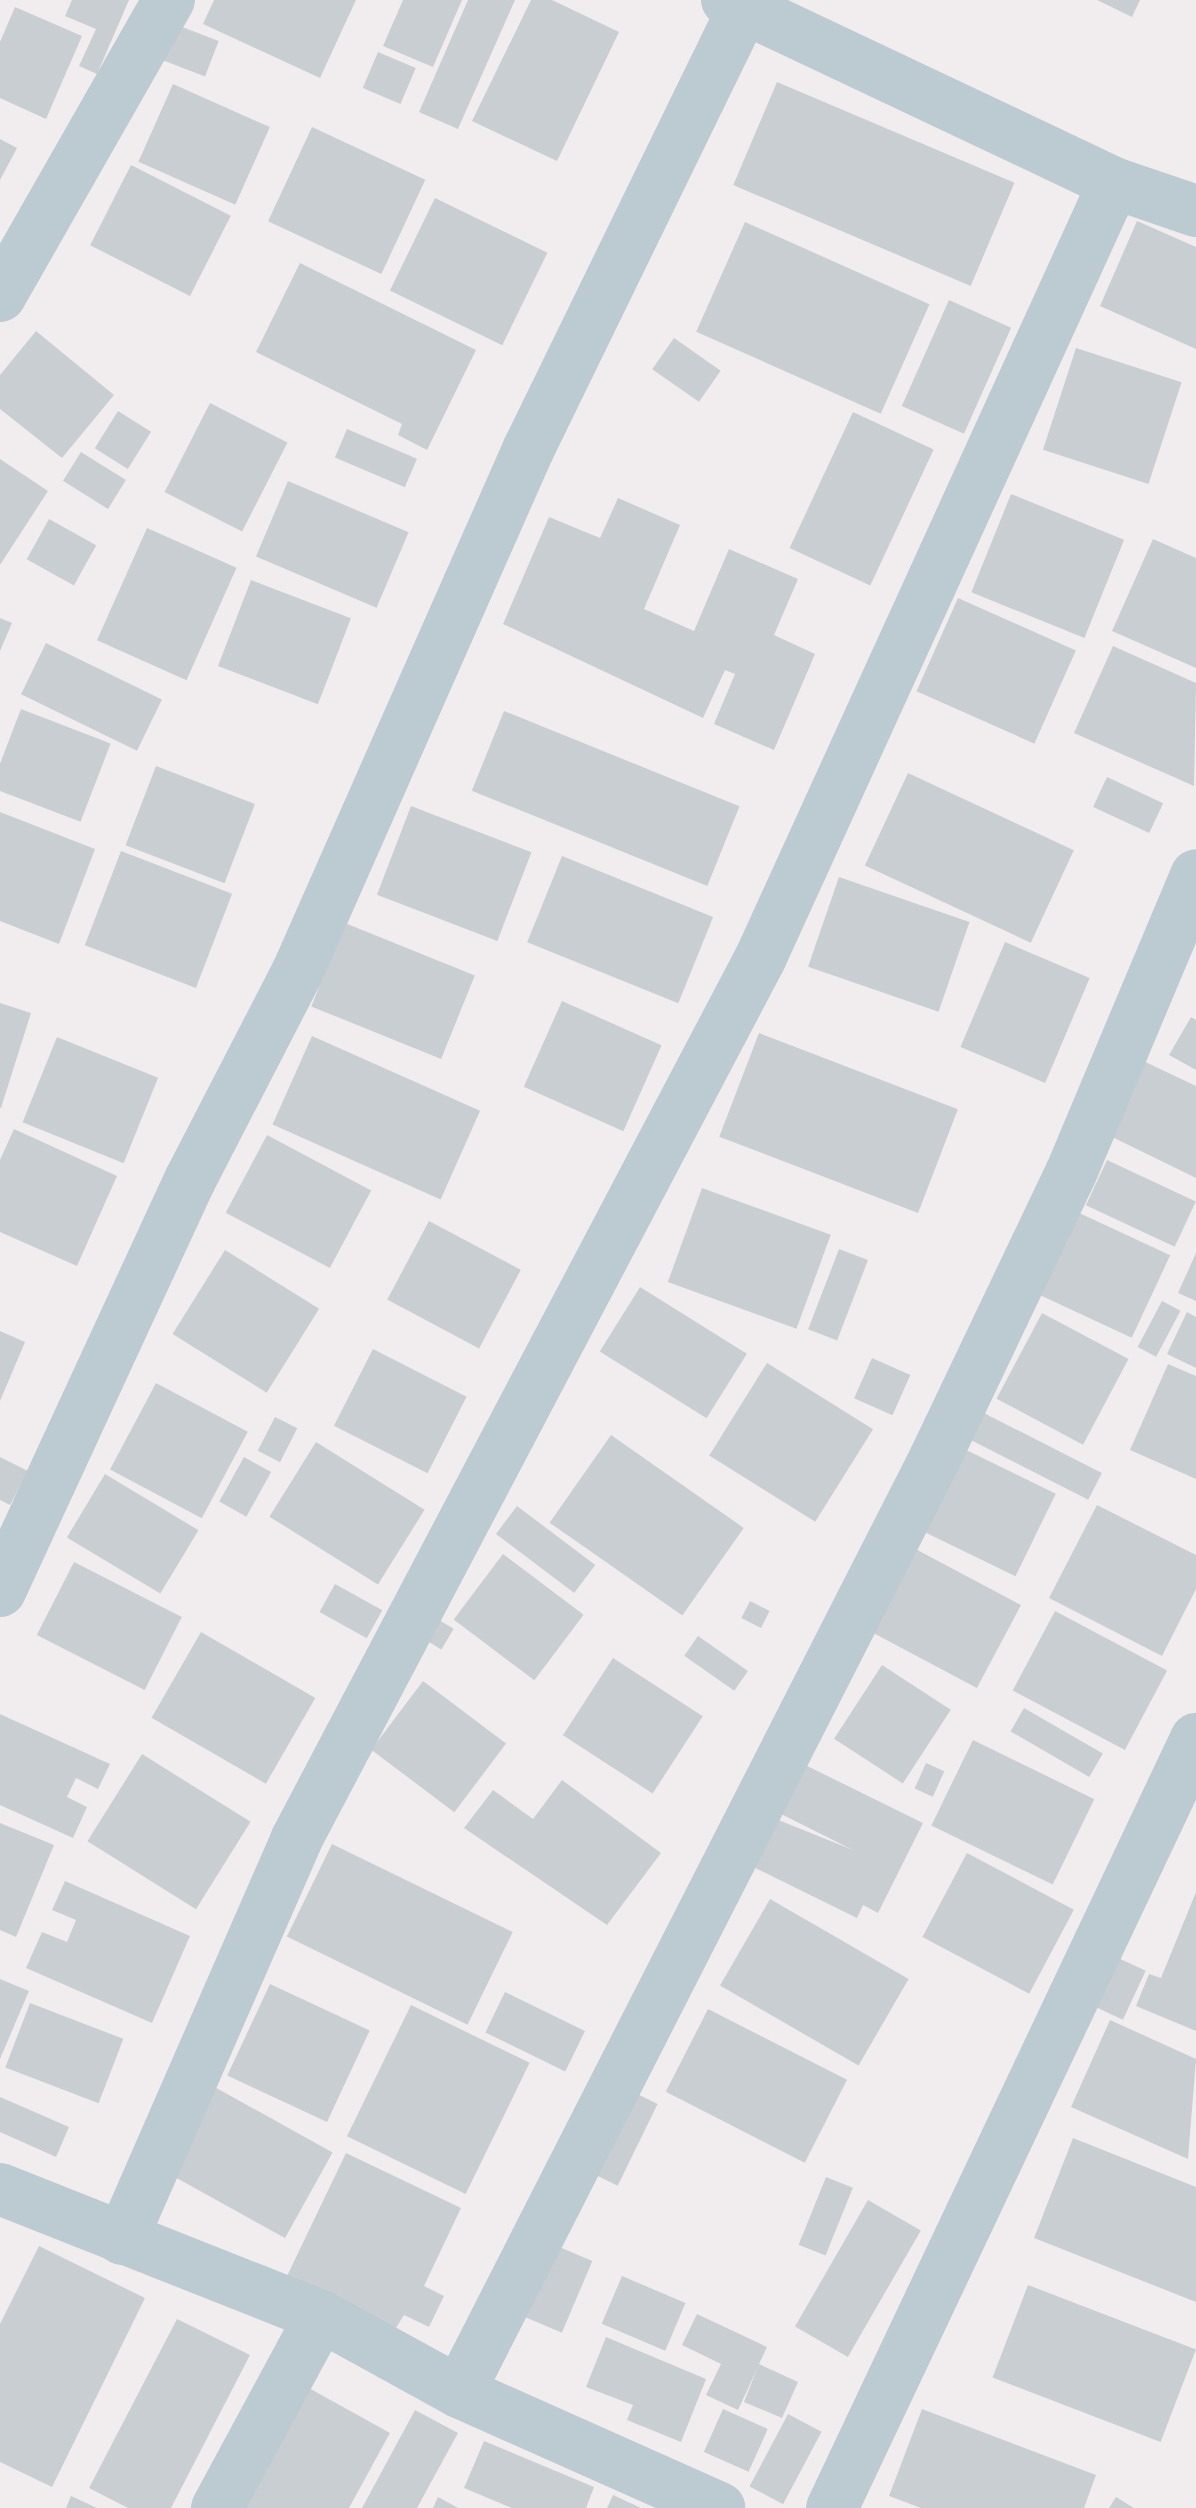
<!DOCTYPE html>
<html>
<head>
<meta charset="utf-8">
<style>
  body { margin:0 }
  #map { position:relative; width:1196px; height:2508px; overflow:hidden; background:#f1edee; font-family:"Open Sans",sans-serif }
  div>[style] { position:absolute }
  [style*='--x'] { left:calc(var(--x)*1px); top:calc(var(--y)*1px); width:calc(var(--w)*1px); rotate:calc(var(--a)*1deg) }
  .building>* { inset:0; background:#c9ced3; transform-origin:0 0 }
  .street>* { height:52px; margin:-26px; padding:0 26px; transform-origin:26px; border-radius:26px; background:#bccad1 }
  span { translate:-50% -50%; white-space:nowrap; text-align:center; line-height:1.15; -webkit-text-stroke:8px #fff; paint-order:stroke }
</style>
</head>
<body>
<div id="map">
  <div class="building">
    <div style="clip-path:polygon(72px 0,129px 0,97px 74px,79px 66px,96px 29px,65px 16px)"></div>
    <div style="clip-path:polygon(214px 0,356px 0,320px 78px,203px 24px)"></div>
    <div style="clip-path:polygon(403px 0,462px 0,433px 67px,383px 46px)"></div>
    <div style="clip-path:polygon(468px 0,515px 0,458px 129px,419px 112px)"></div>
    <div style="clip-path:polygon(531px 0,552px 0,619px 32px,557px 161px,472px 121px)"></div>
    <div style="clip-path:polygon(1097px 0,1140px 0,1132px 17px)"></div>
    <div style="clip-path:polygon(15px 7px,82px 36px,46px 119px,0 98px,0 42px)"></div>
    <div style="left:172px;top:23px;width:50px;height:38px;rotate:21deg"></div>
    <div style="left:378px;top:52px;width:41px;height:39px;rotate:23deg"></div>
    <div style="left:777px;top:82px;width:258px;height:112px;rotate:23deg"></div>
    <div style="left:173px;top:84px;width:106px;height:85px;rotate:24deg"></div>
    <div style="left:312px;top:127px;width:125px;height:104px;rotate:25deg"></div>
    <div style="clip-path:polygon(0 139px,17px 148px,0 180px)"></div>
    <div style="left:131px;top:165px;width:112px;height:90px;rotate:27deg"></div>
    <div style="left:435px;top:198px;width:125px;height:103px;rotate:26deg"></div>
    <div style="clip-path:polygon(1137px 221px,1196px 247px,1196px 349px,1100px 306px)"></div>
    <div style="left:745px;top:222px;width:202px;height:120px;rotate:24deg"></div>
    <div style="clip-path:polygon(300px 263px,476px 350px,427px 450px,398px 435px,402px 424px,256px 352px)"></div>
    <div style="left:949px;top:300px;width:68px;height:116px;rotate:24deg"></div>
    <div style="clip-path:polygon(36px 331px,114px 395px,62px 458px,0 409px,0 375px)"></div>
    <div style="left:674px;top:338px;width:57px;height:38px;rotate:35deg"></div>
    <div style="left:1076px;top:348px;width:111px;height:107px;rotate:18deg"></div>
    <div style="left:210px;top:403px;width:87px;height:100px;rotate:27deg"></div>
    <div style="left:118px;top:411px;width:39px;height:44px;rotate:32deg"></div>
    <div style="left:853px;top:412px;width:89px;height:150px;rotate:25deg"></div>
    <div style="left:347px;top:429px;width:76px;height:31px;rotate:23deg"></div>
    <div style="left:81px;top:452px;width:53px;height:34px;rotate:32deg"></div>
    <div style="clip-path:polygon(0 459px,48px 491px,0 565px)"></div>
    <div style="left:288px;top:481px;width:131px;height:82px;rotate:23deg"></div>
    <div style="left:1011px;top:494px;width:122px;height:106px;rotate:22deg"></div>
    <div style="clip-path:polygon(618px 498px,680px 525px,644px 609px,694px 631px,729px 549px,798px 579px,774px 635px,815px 654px,774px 750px,714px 724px,735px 674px,725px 670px,703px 718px,503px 624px,549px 517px,600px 538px)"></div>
    <div style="left:49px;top:519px;width:54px;height:46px;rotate:29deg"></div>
    <div style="left:147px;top:528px;width:98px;height:123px;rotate:24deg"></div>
    <div style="clip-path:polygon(1153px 539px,1196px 558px,1196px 668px,1112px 631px)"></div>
    <div style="left:251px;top:580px;width:107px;height:92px;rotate:21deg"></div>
    <div style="left:958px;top:598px;width:129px;height:102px;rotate:24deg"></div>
    <div style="clip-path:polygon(0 618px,12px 623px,0 651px)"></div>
    <div style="left:46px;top:643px;width:129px;height:57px;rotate:26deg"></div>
    <div style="clip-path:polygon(1113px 646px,1196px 683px,1194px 786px,1074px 733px)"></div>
    <div style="left:21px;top:709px;width:96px;height:84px;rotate:21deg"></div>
    <div style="left:504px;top:711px;width:254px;height:86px;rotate:22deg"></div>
    <div style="left:156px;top:766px;width:106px;height:85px;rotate:21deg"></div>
    <div style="left:908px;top:773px;width:183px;height:102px;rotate:25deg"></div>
    <div style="left:1107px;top:777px;width:62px;height:33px;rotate:25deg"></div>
    <div style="left:411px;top:806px;width:129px;height:95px;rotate:21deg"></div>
    <div style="clip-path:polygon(0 812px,95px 849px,59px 944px,0 921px)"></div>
    <div style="left:121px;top:851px;width:119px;height:101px;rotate:21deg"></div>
    <div style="left:562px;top:856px;width:163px;height:93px;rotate:22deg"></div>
    <div style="left:839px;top:877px;width:138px;height:95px;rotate:19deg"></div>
    <div style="left:345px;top:923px;width:140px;height:90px;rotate:22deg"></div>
    <div style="left:1005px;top:942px;width:92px;height:114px;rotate:23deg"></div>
    <div style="left:562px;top:1001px;width:109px;height:94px;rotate:24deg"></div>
    <div style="clip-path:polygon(0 1003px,31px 1013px,1px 1108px,0 1108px)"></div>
    <div style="clip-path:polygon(1191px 1017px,1196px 1020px,1196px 1070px,1169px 1055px)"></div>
    <div style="left:759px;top:1033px;width:213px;height:111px;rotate:21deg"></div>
    <div style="left:312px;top:1036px;width:184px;height:97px;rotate:24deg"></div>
    <div style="left:57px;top:1037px;width:109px;height:92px;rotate:22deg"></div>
    <div style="clip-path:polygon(1139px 1059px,1196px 1086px,1196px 1178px,1104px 1133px)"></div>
    <div style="clip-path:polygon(14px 1129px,117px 1176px,77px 1266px,0 1232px,0 1160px)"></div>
    <div style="left:267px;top:1135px;width:118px;height:88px;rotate:28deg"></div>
    <div style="left:1107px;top:1160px;width:98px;height:50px;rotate:25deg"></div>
    <div style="left:702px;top:1188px;width:137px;height:100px;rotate:20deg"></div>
    <div style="left:1075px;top:1211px;width:105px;height:91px;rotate:25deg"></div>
    <div style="left:429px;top:1221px;width:104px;height:89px;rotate:28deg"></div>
    <div style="left:839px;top:1249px;width:31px;height:86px;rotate:21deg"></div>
    <div style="left:225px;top:1250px;width:111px;height:99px;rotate:32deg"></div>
    <div style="clip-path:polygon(1196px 1253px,1196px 1301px,1178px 1293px)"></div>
    <div style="left:640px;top:1287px;width:126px;height:76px;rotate:32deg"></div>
    <div style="left:1162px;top:1301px;width:21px;height:52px;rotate:28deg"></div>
    <div style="clip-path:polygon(1187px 1312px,1196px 1317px,1196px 1368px,1167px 1354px)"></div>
    <div style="left:1042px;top:1313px;width:98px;height:97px;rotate:28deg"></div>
    <div style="clip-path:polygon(0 1331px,25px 1342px,0 1401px)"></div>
    <div style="left:373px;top:1349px;width:105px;height:86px;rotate:27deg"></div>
    <div style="left:872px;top:1358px;width:42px;height:44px;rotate:24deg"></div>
    <div style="left:767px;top:1363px;width:125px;height:109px;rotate:32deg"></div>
    <div style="clip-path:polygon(1168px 1364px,1196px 1376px,1196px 1479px,1130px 1450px)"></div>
    <div style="left:156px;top:1383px;width:104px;height:98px;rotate:28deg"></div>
    <div style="left:978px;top:1410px;width:139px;height:30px;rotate:27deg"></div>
    <div style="left:275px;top:1417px;width:25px;height:38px;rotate:27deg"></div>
    <div style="left:611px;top:1435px;width:162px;height:107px;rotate:35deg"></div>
    <div style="left:316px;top:1442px;width:128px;height:88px;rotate:32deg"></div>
    <div style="left:956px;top:1445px;width:111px;height:92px;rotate:26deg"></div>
    <div style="clip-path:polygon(0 1457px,28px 1471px,10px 1505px,0 1500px)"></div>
    <div style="left:244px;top:1457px;width:31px;height:51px;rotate:29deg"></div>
    <div style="left:105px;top:1474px;width:109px;height:74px;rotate:31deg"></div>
    <div style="clip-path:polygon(1097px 1505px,1196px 1555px,1196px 1589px,1162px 1656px,1049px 1598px)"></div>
    <div style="left:517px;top:1506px;width:98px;height:35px;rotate:37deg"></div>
    <div style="left:908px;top:1545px;width:128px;height:94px;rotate:28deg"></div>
    <div style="left:503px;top:1554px;width:101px;height:82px;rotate:37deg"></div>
    <div style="left:74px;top:1562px;width:121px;height:82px;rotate:27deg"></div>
    <div style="left:335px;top:1584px;width:54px;height:32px;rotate:29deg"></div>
    <div style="left:750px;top:1601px;width:22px;height:19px;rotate:27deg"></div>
    <div style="left:1055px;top:1611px;width:127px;height:90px;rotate:28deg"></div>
    <div style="left:434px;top:1617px;width:23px;height:24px;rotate:31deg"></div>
    <div style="left:201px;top:1632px;width:132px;height:99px;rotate:30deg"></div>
    <div style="left:698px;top:1636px;width:61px;height:24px;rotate:35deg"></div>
    <div style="left:613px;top:1658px;width:107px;height:92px;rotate:33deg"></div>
    <div style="left:882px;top:1665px;width:82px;height:88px;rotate:33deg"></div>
    <div style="left:423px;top:1681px;width:104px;height:86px;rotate:37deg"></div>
    <div style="left:1024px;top:1708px;width:91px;height:27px;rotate:30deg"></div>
    <div style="clip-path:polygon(0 1714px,110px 1764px,98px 1789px,76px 1778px,67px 1797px,87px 1807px,73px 1838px,0 1805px)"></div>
    <div style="left:973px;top:1740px;width:135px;height:95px;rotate:26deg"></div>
    <div style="left:142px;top:1754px;width:128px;height:103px;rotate:32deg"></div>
    <div style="clip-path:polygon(795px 1760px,923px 1823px,878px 1913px,863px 1905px,857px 1918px,743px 1862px,766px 1815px,853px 1850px,771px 1809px)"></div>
    <div style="left:926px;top:1763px;width:20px;height:28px;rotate:24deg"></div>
    <div style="clip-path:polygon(562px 1780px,661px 1853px,607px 1925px,464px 1828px,493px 1790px,533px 1819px)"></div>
    <div style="clip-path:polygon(0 1823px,54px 1845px,16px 1937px,0 1930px)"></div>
    <div style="left:332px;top:1844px;width:201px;height:103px;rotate:26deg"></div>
    <div style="left:967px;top:1853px;width:121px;height:95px;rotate:28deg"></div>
    <div style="clip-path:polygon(65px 1881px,190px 1936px,152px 2023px,26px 1968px,42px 1932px,67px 1942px,76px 1920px,52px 1910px)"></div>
    <div style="clip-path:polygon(1196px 1892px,1196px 2031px,1136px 2006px,1149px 1974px,1161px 1978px)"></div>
    <div style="left:770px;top:1899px;width:160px;height:100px;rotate:30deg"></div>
    <div style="left:1114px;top:1956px;width:35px;height:54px;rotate:25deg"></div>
    <div style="clip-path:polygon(0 1979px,29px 1991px,0 2059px)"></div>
    <div style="left:270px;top:1984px;width:110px;height:101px;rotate:25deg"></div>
    <div style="left:505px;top:1992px;width:89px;height:45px;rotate:26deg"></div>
    <div style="left:30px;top:2003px;width:100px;height:69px;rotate:21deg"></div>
    <div style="left:411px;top:2005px;width:132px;height:146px;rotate:26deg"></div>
    <div style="left:708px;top:2009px;width:156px;height:93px;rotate:27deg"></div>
    <div style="clip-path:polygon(1110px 2020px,1196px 2059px,1188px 2159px,1071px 2107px)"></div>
    <div style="left:211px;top:2085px;width:139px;height:98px;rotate:29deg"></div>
    <div style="left:627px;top:2089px;width:34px;height:91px;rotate:26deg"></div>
    <div style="clip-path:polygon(0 2097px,69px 2127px,56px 2157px,0 2132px)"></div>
    <div style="clip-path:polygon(1073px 2138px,1196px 2187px,1196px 2302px,1034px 2238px)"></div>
    <div style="clip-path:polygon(346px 2153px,461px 2208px,424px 2286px,444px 2296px,429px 2327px,404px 2315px,396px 2328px,287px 2276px)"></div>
    <div style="left:826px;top:2177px;width:29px;height:73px;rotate:22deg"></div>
    <div style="left:868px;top:2200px;width:61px;height:146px;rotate:30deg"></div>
    <div style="left:550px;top:2243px;width:46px;height:78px;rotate:23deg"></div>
    <div style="clip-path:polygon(39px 2246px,145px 2298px,52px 2487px,0 2462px,0 2324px)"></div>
    <div style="left:622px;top:2276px;width:69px;height:52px;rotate:23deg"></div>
    <div style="left:1028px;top:2285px;width:180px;height:99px;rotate:21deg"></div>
    <div style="clip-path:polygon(697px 2314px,767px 2347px,759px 2364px,798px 2382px,782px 2418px,744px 2402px,757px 2369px,738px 2410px,706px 2395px,721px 2364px,682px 2345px)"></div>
    <div style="clip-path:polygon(177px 2319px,250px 2355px,171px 2508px,128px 2508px,89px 2488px)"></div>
    <div style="clip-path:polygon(606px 2337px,706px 2379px,681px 2442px,627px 2420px,633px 2405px,586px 2387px)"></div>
    <div style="clip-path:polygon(307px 2387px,390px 2433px,349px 2508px,241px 2508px)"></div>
    <div style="left:723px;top:2409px;width:49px;height:47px;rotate:24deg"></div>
    <div style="clip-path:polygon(922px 2409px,1096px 2475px,1084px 2508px,921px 2508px,889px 2496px)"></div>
    <div style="clip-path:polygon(415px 2410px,458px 2433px,417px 2508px,362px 2508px)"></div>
    <div style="left:788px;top:2414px;width:38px;height:82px;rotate:28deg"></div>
    <div style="clip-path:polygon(484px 2441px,594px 2487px,586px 2508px,512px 2508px,464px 2488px)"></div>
    <div style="clip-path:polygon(613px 2495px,641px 2508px,607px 2508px)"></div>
    <div style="clip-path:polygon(71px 2496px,97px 2508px,66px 2508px)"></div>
    <div style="clip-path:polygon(438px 2497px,458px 2508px,433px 2508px)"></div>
    <div style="clip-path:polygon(1116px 2497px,1134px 2508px,1109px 2508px)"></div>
  </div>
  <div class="street">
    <div style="--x:727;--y:0;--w:428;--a:25.3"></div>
    <div style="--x:1114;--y:183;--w:87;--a:18.9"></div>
    <div style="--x:0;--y:296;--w:341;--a:-60.3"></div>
    <div style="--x:0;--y:1591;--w:453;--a:-65.2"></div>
    <div style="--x:190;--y:1180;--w:233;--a:-62.7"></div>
    <div style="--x:297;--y:973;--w:572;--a:-66.17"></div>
    <div style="--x:528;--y:450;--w:494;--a:-64"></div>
    <div style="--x:0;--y:2189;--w:345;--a:21.6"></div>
    <div style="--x:321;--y:2316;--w:158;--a:28.8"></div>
    <div style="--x:459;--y:2392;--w:285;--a:24"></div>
    <div style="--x:122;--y:2239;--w:435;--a:-66.4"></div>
    <div style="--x:296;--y:1840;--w:996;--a:-62.23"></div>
    <div style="--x:760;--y:959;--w:853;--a:-65.48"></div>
    <div style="--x:459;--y:2392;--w:1048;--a:-62.99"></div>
    <div style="--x:935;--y:1458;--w:316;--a:-64.5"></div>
    <div style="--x:1071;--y:1173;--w:323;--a:-67.2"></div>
    <div style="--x:217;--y:2508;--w:218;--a:-61.6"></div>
    <div style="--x:832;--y:2508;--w:851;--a:-64.67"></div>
  </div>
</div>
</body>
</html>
